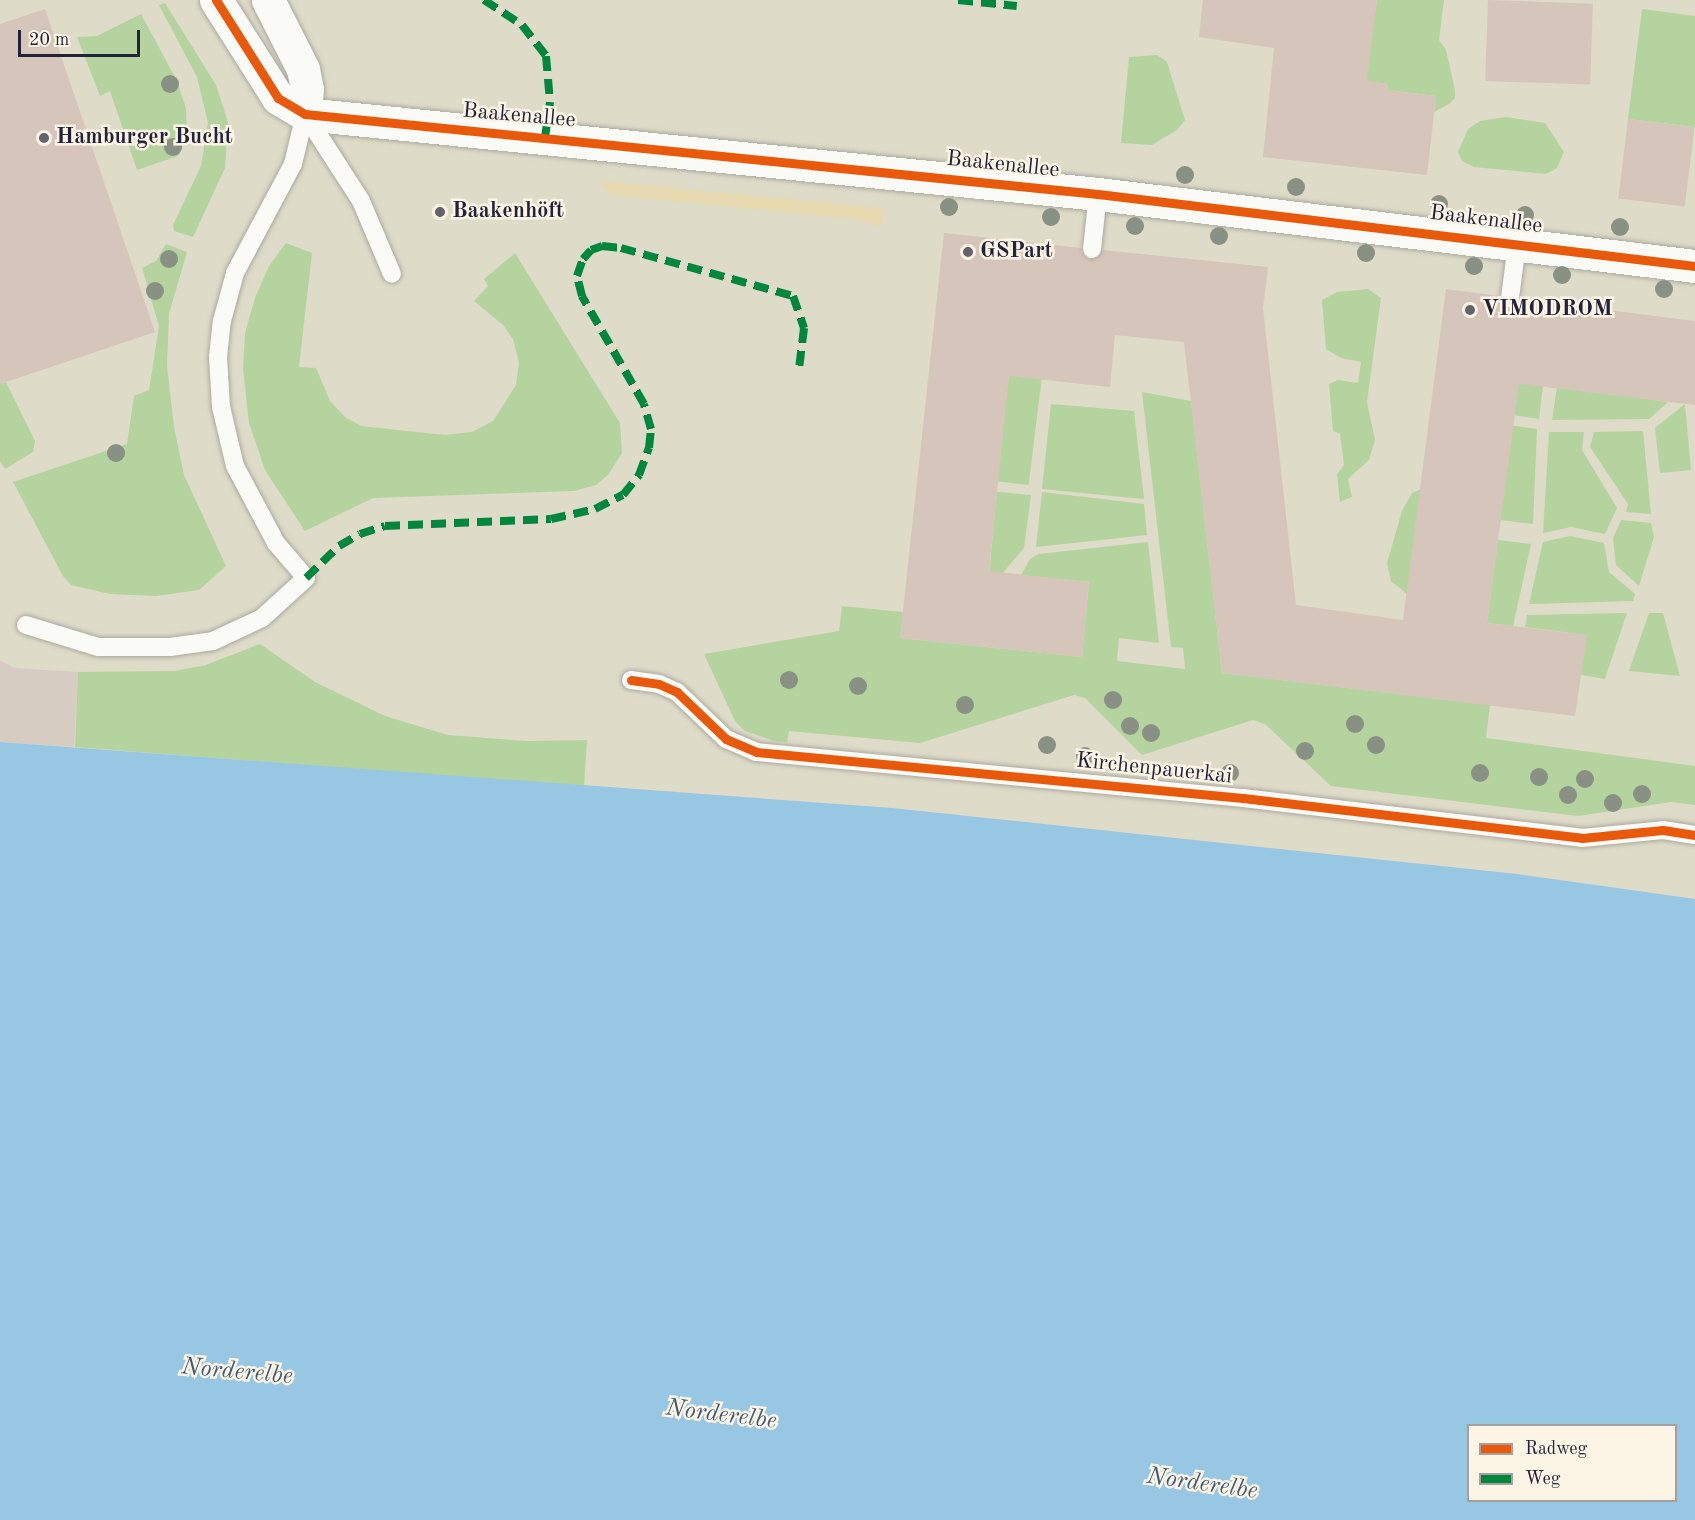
<!DOCTYPE html>
<html>
<head>
<meta charset="utf-8">
<style>
  body { margin:0 }
  #map { position:relative; width:1695px; height:1520px; overflow:hidden; background:#dedbc8; font-family:"Old Standard TT",serif }
  div>[style] { position:absolute }
  [style*='--x'] { left:calc(var(--x)*1px); top:calc(var(--y)*1px); width:calc(var(--w)*1px); rotate:calc(var(--a)*1deg) }
  .industrial>* { inset:0; background:#d6ccc1 }
  .green>* { inset:0; background:#b5d39f; transform-origin:0 0 }
  .sand>* { inset:0; background:#e7dab1 }
  .water>* { inset:0; background:#98c7e4 }
  .building>* { inset:0; background:#d6c5ba; transform-origin:0 0 }
  .roads { filter:drop-shadow(0 0 2px #abaaa0) drop-shadow(0 0 2px #abaaa0) }
  .lane>* { height:18px; margin:-9px; padding:0 9px; transform-origin:9px; border-radius:9px; background:#fafaf7 }
  .street>* { height:33px; margin:-16.5px; padding:0 16.5px; transform-origin:16.5px; border-radius:16.5px; background:#fafaf7 }
  .quiet>* { height:8px; margin-top:-4px; transform-origin:0; background:repeating-linear-gradient(90deg,#00873e 0 15px,transparent 0 23px) }
  .cycleway>* { height:9px; margin:-4.5px; padding:0 4.5px; transform-origin:4.5px; border-radius:4.5px; background:#e8590c }
  .trees>* { width:18px; height:18px; margin:-9px; border-radius:50%; background:#899185 }
  .dots>* { width:16px; height:16px; translate:-50% -50%; box-sizing:border-box; border:3px solid #fcf5e5; border-radius:50% }
  span { translate:-50% -50%; white-space:nowrap; text-align:center; line-height:1.15; -webkit-text-stroke:5px #fcf5e5; paint-order:stroke }
  .street-label { font-size:22px; color:#22223b }
  .poi-label { font-size:22px; color:#22223b; font-weight:700 }
  .left { translate:0 -50%; text-align:left }
  .water-label { font-size:24px; color:#41597a; font-style:italic }
  .legend { position:absolute; left:1467px; top:1424px; width:210px; height:78px; box-sizing:border-box; background:#fcf5e5; border:2px solid #a5a1a1; margin:0; padding:8px 10px; list-style:none; font-size:18px; color:#22223b }
  .legend li { display:flex; align-items:center; gap:12px; height:30px }
  .legend b { width:30px; border:2px solid #a5a1a1 }
  .scale { position:absolute; left:18px; top:30px; width:122px; height:27px; box-sizing:border-box; border:3px solid #22223b; border-top:0; padding-left:8px; font-size:18px; line-height:21px; white-space:nowrap; color:#22223b; -webkit-text-stroke:4px #fcf5e5; paint-order:stroke }
</style>
</head>
<body>
<div id="map">
  <div class="industrial">
    <div style="clip-path:polygon(0 660px,14px 668px,78px 672px,74px 747px,0 742px)"></div>
  </div>
  <div class="green">
    <div style="clip-path:polygon(1377px 0,1444px 0,1439px 40px,1446px 50px,1455px 90px,1455px 98px,1449px 104px,1434px 112px,1436px 96px,1387px 90px,1388px 84px,1365px 81px)"></div>
    <div style="clip-path:polygon(165px 3px,216px 85px,228px 122px,225px 168px,193px 237px,174px 231px,173px 225px,201px 166px,208px 123px,197px 77px,159px 5px)"></div>
    <div style="clip-path:polygon(1642px 9px,1695px 16px,1695px 127px,1628px 119px)"></div>
    <div style="clip-path:polygon(141px 14px,176px 79px,186px 108px,187px 139px,178px 156px,137px 170px,110px 91px,100px 96px,77px 37px,97px 36px)"></div>
    <div style="clip-path:polygon(1157px 55px,1167px 62px,1185px 120px,1177px 130px,1152px 145px,1121px 143px,1129px 57px)"></div>
    <div style="clip-path:polygon(1506px 117px,1545px 123px,1564px 152px,1557px 168px,1546px 174px,1474px 167px,1462px 161px,1458px 152px,1468px 129px,1480px 121px)"></div>
    <div style="clip-path:polygon(286px 243px,312px 253px,299px 367px,316px 368px,330px 401px,345px 417px,361px 426px,445px 435px,472px 432px,493px 421px,516px 385px,519px 363px,513px 339px,503px 325px,474px 301px,488px 286px,484px 279px,515px 253px,620px 423px,622px 453px,608px 475px,596px 485px,574px 491px,373px 498px,305px 531px,265px 470px,249px 423px,243px 369px,245px 333px,255px 298px,269px 266px)"></div>
    <div style="clip-path:polygon(166px 244px,187px 252px,169px 314px,167px 366px,174px 427px,184px 475px,226px 566px,199px 590px,156px 596px,110px 594px,71px 585px,63px 576px,13px 482px,127px 444px,134px 396px,149px 390px,159px 326px,142px 268px,156px 261px)"></div>
    <div style="clip-path:polygon(1368px 289px,1381px 298px,1367px 402px,1375px 440px,1369px 460px,1348px 479px,1352px 497px,1340px 502px,1337px 474px,1344px 465px,1340px 434px,1333px 431px,1329px 384px,1338px 380px,1358px 383px,1361px 362px,1341px 358px,1326px 349px,1322px 300px,1337px 292px)"></div>
    <div style="left:1010px;top:366px;width:33px;height:116px;rotate:7deg"></div>
    <div style="clip-path:polygon(1436px 371px,1543px 386px,1539px 419px,1463px 408px)"></div>
    <div style="clip-path:polygon(6px 382px,35px 441px,33px 452px,5px 469px,0 461px,0 384px)"></div>
    <div style="clip-path:polygon(1557px 387px,1668px 402px,1649px 419px,1552px 420px)"></div>
    <div style="clip-path:polygon(1142px 392px,1191px 401px,1222px 673px,1490px 705px,1486px 738px,1695px 766px,1695px 805px,1671px 802px,1578px 816px,1331px 786px,1265px 724px,1253px 720px,1142px 755px,1085px 698px,1074px 695px,920px 743px,789px 731px,787px 742px,774px 741px,745px 731px,735px 721px,704px 654px,839px 631px,842px 606px,903px 612px,900px 638px,1082px 657px,1089px 582px,1021px 575px,1030px 559px,1039px 554px,1148px 542px,1159px 643px,1119px 638px,1117px 661px,1185px 669px,1183px 648px,1171px 647px)"></div>
    <div style="clip-path:polygon(1051px 404px,1134px 411px,1144px 499px,1042px 489px)"></div>
    <div style="clip-path:polygon(1685px 404px,1691px 470px,1660px 473px,1655px 428px)"></div>
    <div style="clip-path:polygon(1461px 418px,1537px 429px,1533px 524px,1501px 520px)"></div>
    <div style="clip-path:polygon(1643px 431px,1651px 514px,1626px 512px,1628px 504px,1590px 447px,1594px 432px)"></div>
    <div style="clip-path:polygon(1549px 432px,1584px 432px,1582px 450px,1617px 508px,1605px 534px,1571px 527px,1543px 533px)"></div>
    <div style="clip-path:polygon(1421px 489px,1408px 595px,1391px 581px,1387px 563px,1402px 511px,1412px 493px)"></div>
    <div style="clip-path:polygon(997px 492px,1031px 495px,1024px 548px,1001px 575px,989px 574px)"></div>
    <div style="clip-path:polygon(1042px 492px,1144px 504px,1147px 535px,1036px 547px)"></div>
    <div style="clip-path:polygon(1621px 520px,1651px 523px,1654px 537px,1639px 586px,1616px 565px,1613px 538px)"></div>
    <div style="clip-path:polygon(1570px 536px,1604px 543px,1609px 572px,1635px 594px,1633px 601px,1529px 604px,1543px 542px)"></div>
    <div style="clip-path:polygon(1498px 540px,1531px 544px,1513px 626px,1487px 623px)"></div>
    <div style="clip-path:polygon(1627px 613px,1605px 679px,1581px 675px,1586px 635px,1525px 627px,1527px 615px)"></div>
    <div style="clip-path:polygon(1649px 613px,1663px 613px,1680px 676px,1629px 671px)"></div>
    <div style="clip-path:polygon(260px 644px,315px 682px,385px 716px,448px 735px,526px 741px,587px 740px,584px 787px,75px 747px,78px 672px,175px 671px,206px 665px)"></div>
  </div>
  <div class="sand">
    <div style="clip-path:polygon(599px 181px,884px 208px,882px 227px,856px 219px,611px 195px)"></div>
  </div>
  <div class="water">
    <div style="clip-path:polygon(evenodd,0 742px,892px 808px,1517px 874px,1695px 899px,1695px 1520px,0 1520px,0 742px,1468px 1426px,1676px 1426px,1676px 1500px,1468px 1500px,1468px 1426px)"></div>
  </div>
  <div class="building">
    <div style="clip-path:polygon(1203px 0,1377px 0,1367px 81px,1388px 84px,1387px 90px,1436px 96px,1427px 175px,1263px 157px,1274px 48px,1199px 37px)"></div>
    <div style="left:1488px;top:0;width:105px;height:81px;rotate:2deg"></div>
    <div style="clip-path:polygon(45px 9px,155px 332px,0 384px,0 24px)"></div>
    <div style="left:1628px;top:119px;width:67px;height:80px;rotate:7deg"></div>
    <div style="clip-path:polygon(944px 233px,1081px 248px,1085px 258px,1091px 260px,1103px 250px,1268px 267px,1263px 308px,1296px 605px,1403px 620px,1446px 289px,1499px 296px,1503px 307px,1509px 309px,1521px 299px,1695px 321px,1695px 405px,1519px 384px,1487px 623px,1587px 635px,1575px 716px,1222px 673px,1184px 342px,1115px 335px,1110px 387px,1009px 376px,989px 571px,1089px 582px,1082px 657px,900px 638px)"></div>
  </div>
  <div class="roads">
    <div class="lane">
      <div style="--x:305;--y:114;--w:103;--a:57.2"></div>
      <div style="--x:361;--y:201;--w:79;--a:67"></div>
      <div style="--x:1092;--y:249;--w:55;--a:-83.8"></div>
      <div style="--x:1510;--y:298;--w:54;--a:-82.6"></div>
      <div style="--x:26;--y:625;--w:75;--a:17"></div>
      <div style="--x:98;--y:647;--w:72;--a:0"></div>
      <div style="--x:170;--y:647;--w:43;--a:-7.9"></div>
      <div style="--x:213;--y:641;--w:54;--a:-25.1"></div>
      <div style="--x:262;--y:618;--w:59;--a:-42.3"></div>
      <div style="--x:306;--y:578;--w:46;--a:-130.6"></div>
      <div style="--x:276;--y:543;--w:87;--a:-118"></div>
      <div style="--x:235;--y:466;--w:61;--a:-103.3"></div>
      <div style="--x:221;--y:407;--w:50;--a:-93.4"></div>
      <div style="--x:218;--y:357;--w:36;--a:-84"></div>
      <div style="--x:222;--y:321;--w:50;--a:-74.8"></div>
      <div style="--x:235;--y:273;--w:123;--a:-62"></div>
      <div style="--x:293;--y:164;--w:51;--a:-76.5"></div>
      <div style="--x:631;--y:680;--w:28;--a:8"></div>
      <div style="--x:659;--y:684;--w:20;--a:24"></div>
      <div style="--x:677;--y:692;--w:68;--a:43.8"></div>
      <div style="--x:726;--y:739;--w:33;--a:23"></div>
      <div style="--x:756;--y:752;--w:489;--a:5.4"></div>
      <div style="--x:1243;--y:798;--w:341;--a:6.7"></div>
      <div style="--x:1582;--y:838;--w:81;--a:-5.6"></div>
      <div style="--x:1663;--y:830;--w:32;--a:9"></div>
    </div>
    <div class="street">
      <div style="--x:216;--y:0;--w:116;--a:57.7"></div>
      <div style="--x:278;--y:98;--w:31;--a:31"></div>
      <div style="--x:305;--y:114;--w:797;--a:5.76"></div>
      <div style="--x:1098;--y:194;--w:601;--a:6.88"></div>
      <div style="--x:268;--y:0;--w:77;--a:63.1"></div>
      <div style="--x:303;--y:69;--w:20;--a:79"></div>
      <div style="--x:307;--y:89;--w:25;--a:95"></div>
    </div>
  </div>
  <div class="quiet">
    <div style="--x:484;--y:0;--w:45;--a:33.3"></div>
    <div style="--x:522;--y:25;--w:39;--a:52"></div>
    <div style="--x:546;--y:56;--w:46;--a:85"></div>
    <div style="--x:550;--y:102;--w:35;--a:98"></div>
    <div style="--x:958;--y:0;--w:59;--a:5.8"></div>
    <div style="--x:306;--y:578;--w:46;--a:-44.1"></div>
    <div style="--x:339;--y:546;--w:24;--a:-30"></div>
    <div style="--x:360;--y:534;--w:26;--a:-18"></div>
    <div style="--x:385;--y:526;--w:166;--a:-2.4"></div>
    <div style="--x:551;--y:519;--w:45;--a:-12.8"></div>
    <div style="--x:595;--y:509;--w:31;--a:-27"></div>
    <div style="--x:623;--y:495;--w:26;--a:-51"></div>
    <div style="--x:639;--y:475;--w:29;--a:-70"></div>
    <div style="--x:649;--y:448;--w:19;--a:-84"></div>
    <div style="--x:651;--y:429;--w:26;--a:-106"></div>
    <div style="--x:644;--y:404;--w:125;--a:-119.9"></div>
    <div style="--x:582;--y:296;--w:21;--a:-104"></div>
    <div style="--x:577;--y:276;--w:18;--a:-71"></div>
    <div style="--x:583;--y:259;--w:12;--a:-48"></div>
    <div style="--x:591;--y:250;--w:12;--a:-20"></div>
    <div style="--x:602;--y:246;--w:19;--a:6"></div>
    <div style="--x:621;--y:248;--w:179;--a:15.6"></div>
    <div style="--x:793;--y:296;--w:34;--a:71"></div>
    <div style="--x:804;--y:328;--w:41;--a:97"></div>
  </div>
  <div class="cycleway">
    <div style="--x:216;--y:0;--w:116;--a:57.7"></div>
    <div style="--x:278;--y:98;--w:31;--a:31"></div>
    <div style="--x:305;--y:114;--w:797;--a:5.76"></div>
    <div style="--x:1098;--y:194;--w:601;--a:6.88"></div>
    <div style="--x:631;--y:680;--w:28;--a:8"></div>
    <div style="--x:659;--y:684;--w:20;--a:24"></div>
    <div style="--x:677;--y:692;--w:68;--a:43.8"></div>
    <div style="--x:726;--y:739;--w:33;--a:23"></div>
    <div style="--x:756;--y:752;--w:489;--a:5.4"></div>
    <div style="--x:1243;--y:798;--w:341;--a:6.7"></div>
    <div style="--x:1582;--y:838;--w:81;--a:-5.6"></div>
    <div style="--x:1663;--y:830;--w:32;--a:9"></div>
  </div>
  <div class="trees">
    <div style="left:170px;top:84px"></div>
    <div style="left:173px;top:147px"></div>
    <div style="left:1185px;top:175px"></div>
    <div style="left:1296px;top:187px"></div>
    <div style="left:1439px;top:204px"></div>
    <div style="left:949px;top:207px"></div>
    <div style="left:1525px;top:215px"></div>
    <div style="left:1051px;top:217px"></div>
    <div style="left:1135px;top:226px"></div>
    <div style="left:1620px;top:227px"></div>
    <div style="left:1219px;top:236px"></div>
    <div style="left:1366px;top:253px"></div>
    <div style="left:169px;top:259px"></div>
    <div style="left:1474px;top:266px"></div>
    <div style="left:1562px;top:275px"></div>
    <div style="left:1664px;top:289px"></div>
    <div style="left:155px;top:291px"></div>
    <div style="left:116px;top:453px"></div>
    <div style="left:789px;top:680px"></div>
    <div style="left:858px;top:686px"></div>
    <div style="left:1113px;top:700px"></div>
    <div style="left:965px;top:705px"></div>
    <div style="left:1355px;top:724px"></div>
    <div style="left:1130px;top:726px"></div>
    <div style="left:1151px;top:733px"></div>
    <div style="left:1047px;top:745px"></div>
    <div style="left:1376px;top:745px"></div>
    <div style="left:1305px;top:751px"></div>
    <div style="left:1085px;top:756px"></div>
    <div style="left:1230px;top:773px"></div>
    <div style="left:1480px;top:773px"></div>
    <div style="left:1539px;top:777px"></div>
    <div style="left:1585px;top:779px"></div>
    <div style="left:1642px;top:794px"></div>
    <div style="left:1568px;top:795px"></div>
    <div style="left:1613px;top:803px"></div>
  </div>
  <div class="dots">
    <div style="left:44px;top:138px;background:#64636c"></div>
    <div style="left:440px;top:212px;background:#64636c"></div>
    <div style="left:968px;top:252px;background:#64636c"></div>
    <div style="left:1470px;top:310px;background:#64636c"></div>
  </div>
  <div class="street-label">
    <span style="left:519px;top:116px;rotate:5deg">Baakenallee</span>
    <span style="left:1003px;top:165px;rotate:6deg">Baakenallee</span>
    <span style="left:1486px;top:220px;rotate:7deg">Baakenallee</span>
    <span style="left:1154px;top:769px;rotate:6deg">Kirchenpauerkai</span>
  </div>
  <div class="poi-label">
    <span class="left" style="left:56px;top:138px">Hamburger Bucht</span>
    <span class="left" style="left:452px;top:212px">Baakenhöft</span>
    <span class="left" style="left:980px;top:252px">GSPart</span>
    <span class="left" style="left:1482px;top:310px">VIMODROM</span>
  </div>
  <div class="water-label">
    <span style="left:237px;top:1373px;rotate:5deg">Norderelbe</span>
    <span style="left:721px;top:1416px;rotate:7deg">Norderelbe</span>
    <span style="left:1202px;top:1485px;rotate:8deg">Norderelbe</span>
  </div>
  <ul class="legend">
  <li><b style="height:8px;background:#e8590c"></b>Radweg</li>
  <li><b style="height:8px;background:#00873e"></b>Weg</li>
  </ul>
  <div class="scale">20 m</div>
</div>
</body>
</html>
